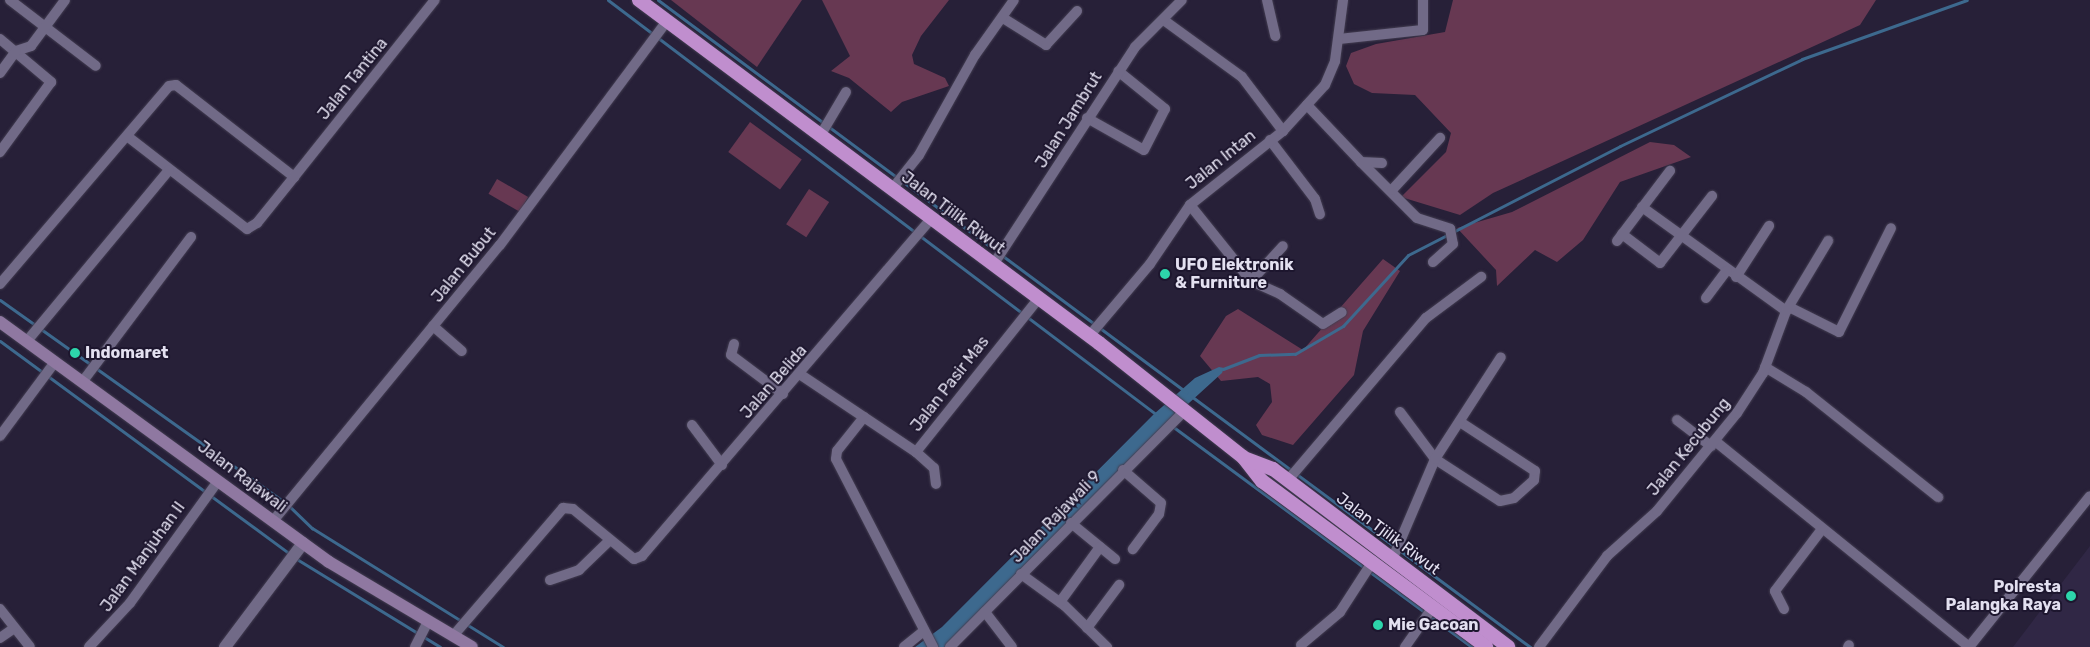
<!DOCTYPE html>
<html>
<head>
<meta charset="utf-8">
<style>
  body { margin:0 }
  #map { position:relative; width:2090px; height:647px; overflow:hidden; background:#272038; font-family:Rubik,sans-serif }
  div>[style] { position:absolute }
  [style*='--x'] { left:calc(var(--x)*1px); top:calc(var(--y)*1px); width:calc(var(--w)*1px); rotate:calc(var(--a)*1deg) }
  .built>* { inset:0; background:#302745 }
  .green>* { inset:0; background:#673852; transform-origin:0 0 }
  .water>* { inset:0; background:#3d698e }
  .stream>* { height:3px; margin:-1.5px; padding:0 1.5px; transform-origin:1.5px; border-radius:1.5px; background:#3d698e }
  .roads { filter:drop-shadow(0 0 1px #433d51) drop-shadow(0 0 1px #433d51) }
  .minor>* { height:10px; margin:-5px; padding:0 5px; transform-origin:5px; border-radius:5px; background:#716a87 }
  .tertiary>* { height:12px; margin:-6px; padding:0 6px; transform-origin:6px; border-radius:6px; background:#716a87 }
  .secondary>* { height:12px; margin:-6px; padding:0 6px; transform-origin:6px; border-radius:6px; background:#8f78a1 }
  .trunk>* { height:14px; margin:-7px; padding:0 7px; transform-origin:7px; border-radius:7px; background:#c08ece }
  .dots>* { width:14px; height:14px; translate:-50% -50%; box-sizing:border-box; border:2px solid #1d162e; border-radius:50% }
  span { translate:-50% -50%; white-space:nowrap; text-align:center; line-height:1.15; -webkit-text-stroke:4px #1d162e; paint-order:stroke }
  .street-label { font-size:16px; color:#e3e0f0 }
  .poi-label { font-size:16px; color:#e3e0f0; font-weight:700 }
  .left { translate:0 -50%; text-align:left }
  .right { translate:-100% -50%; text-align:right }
</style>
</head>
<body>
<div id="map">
  <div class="built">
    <div style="clip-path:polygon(2090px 546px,2090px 647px,2013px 647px)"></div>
  </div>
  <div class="green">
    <div style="clip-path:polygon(671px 0,802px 0,757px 67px)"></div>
    <div style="clip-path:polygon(822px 0,949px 0,921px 36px,912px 55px,914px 64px,945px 78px,949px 86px,902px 102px,891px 112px,849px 78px,831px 71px,850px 56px)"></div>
    <div style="clip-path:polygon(1453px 0,1876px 0,1860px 25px,1493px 193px,1460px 215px,1401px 197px,1446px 152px,1451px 133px,1415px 95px,1372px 93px,1354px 84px,1346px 66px,1351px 53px,1376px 44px,1445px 32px)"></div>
    <div style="left:750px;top:122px;width:64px;height:37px;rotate:36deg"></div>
    <div style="clip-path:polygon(1650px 142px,1674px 145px,1691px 157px,1620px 182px,1583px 240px,1557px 262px,1535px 250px,1497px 286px,1496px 270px,1457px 228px,1512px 212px)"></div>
    <div style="left:497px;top:179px;width:36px;height:17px;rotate:30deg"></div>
    <div style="left:809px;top:189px;width:24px;height:42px;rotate:33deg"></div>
    <div style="clip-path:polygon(1383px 259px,1400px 271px,1363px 331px,1354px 375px,1293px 445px,1262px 435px,1256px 425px,1272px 402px,1270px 384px,1258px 377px,1221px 381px,1200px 356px,1226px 316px,1238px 309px,1303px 350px)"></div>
  </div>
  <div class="water">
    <div style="clip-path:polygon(1219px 367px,1224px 368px,1222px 373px,1166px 424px,956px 639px,945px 647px,915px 647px,942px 627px,1154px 414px,1195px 378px)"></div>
  </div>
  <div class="stream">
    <div style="--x:608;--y:0;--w:688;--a:37.09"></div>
    <div style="--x:658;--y:0;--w:658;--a:36.59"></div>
    <div style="--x:0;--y:300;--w:352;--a:35.4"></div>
    <div style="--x:287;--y:504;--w:35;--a:44"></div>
    <div style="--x:312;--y:528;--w:225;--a:31.9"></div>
    <div style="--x:0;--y:341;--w:360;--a:36.3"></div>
    <div style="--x:1223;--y:369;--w:39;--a:-21"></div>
    <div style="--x:1259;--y:355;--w:36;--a:-2"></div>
    <div style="--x:1295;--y:354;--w:56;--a:-30.3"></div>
    <div style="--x:1343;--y:326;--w:96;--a:-47.5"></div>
    <div style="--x:1408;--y:255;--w:238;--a:-27.2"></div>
    <div style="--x:1620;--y:146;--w:202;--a:-25.5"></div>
    <div style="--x:1802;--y:59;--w:175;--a:-19.7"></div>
    <div style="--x:1191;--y:396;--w:422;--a:36.5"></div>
    <div style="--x:1172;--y:426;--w:373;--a:36.4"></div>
    <div style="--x:295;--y:558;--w:170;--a:31.5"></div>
  </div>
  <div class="roads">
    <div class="minor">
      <div style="--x:10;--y:0;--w:108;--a:37.5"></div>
      <div style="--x:1267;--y:0;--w:37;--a:77"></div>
      <div style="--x:1003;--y:18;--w:51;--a:32.1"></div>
      <div style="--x:1046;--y:45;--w:46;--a:-47.6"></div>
      <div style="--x:1165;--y:21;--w:95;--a:36"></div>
      <div style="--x:1242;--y:77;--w:68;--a:52.8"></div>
      <div style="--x:0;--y:39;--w:67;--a:40.1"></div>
      <div style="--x:51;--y:82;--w:87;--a:126.1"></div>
      <div style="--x:1339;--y:39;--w:84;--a:-6.1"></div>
      <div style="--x:1423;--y:30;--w:30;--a:-90"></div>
      <div style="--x:16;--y:51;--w:16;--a:-18"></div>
      <div style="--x:31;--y:46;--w:57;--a:-53.5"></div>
      <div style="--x:0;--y:73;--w:27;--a:-54"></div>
      <div style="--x:1307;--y:105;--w:79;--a:46.5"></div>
      <div style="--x:1361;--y:162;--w:21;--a:3"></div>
      <div style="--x:1087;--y:118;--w:65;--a:29.3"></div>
      <div style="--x:1144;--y:150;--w:46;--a:-62.9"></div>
      <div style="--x:1165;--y:109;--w:60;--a:-141"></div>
      <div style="--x:127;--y:136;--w:152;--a:37.8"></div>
      <div style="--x:247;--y:229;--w:12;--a:-31"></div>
      <div style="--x:257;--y:223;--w:59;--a:-51.2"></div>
      <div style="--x:820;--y:136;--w:51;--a:-59.4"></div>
      <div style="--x:1270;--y:140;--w:74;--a:52.7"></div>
      <div style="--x:1315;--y:199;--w:16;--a:72"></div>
      <div style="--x:1361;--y:162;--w:79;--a:45"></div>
      <div style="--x:1417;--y:218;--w:35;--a:18"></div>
      <div style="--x:1450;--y:229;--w:15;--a:79"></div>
      <div style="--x:1453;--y:244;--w:27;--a:138"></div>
      <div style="--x:892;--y:189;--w:43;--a:-51.5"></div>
      <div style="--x:919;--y:155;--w:115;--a:-60.8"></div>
      <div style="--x:975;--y:55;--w:67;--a:-54.7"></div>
      <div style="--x:1392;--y:190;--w:71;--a:-47.3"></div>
      <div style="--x:1190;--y:205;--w:97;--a:51.2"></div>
      <div style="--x:1251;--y:281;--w:32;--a:24"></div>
      <div style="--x:1280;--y:294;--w:52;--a:34.9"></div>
      <div style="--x:1323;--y:324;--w:22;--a:-32"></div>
      <div style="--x:1642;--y:207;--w:178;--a:35.8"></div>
      <div style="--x:1622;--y:234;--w:48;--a:37.3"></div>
      <div style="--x:1660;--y:263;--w:85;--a:-52.2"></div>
      <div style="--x:1617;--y:241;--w:88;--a:-52.9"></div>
      <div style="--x:993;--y:265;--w:260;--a:-56.9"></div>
      <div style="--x:1135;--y:47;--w:66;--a:-45"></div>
      <div style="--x:1736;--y:277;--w:61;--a:-57.1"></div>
      <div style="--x:1251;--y:281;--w:47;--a:-47.6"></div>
      <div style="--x:0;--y:284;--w:260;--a:-49.5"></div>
      <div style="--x:169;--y:86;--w:7;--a:-8"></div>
      <div style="--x:176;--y:85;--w:150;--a:37.9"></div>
      <div style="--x:294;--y:177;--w:226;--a:-51.5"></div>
      <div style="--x:1706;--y:298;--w:34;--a:-53"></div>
      <div style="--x:1789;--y:307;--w:56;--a:26.6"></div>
      <div style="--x:1839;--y:332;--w:116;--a:-63.4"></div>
      <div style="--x:433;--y:326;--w:38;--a:41"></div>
      <div style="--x:1090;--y:335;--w:93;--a:-49.8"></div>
      <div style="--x:1150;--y:264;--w:71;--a:-55.9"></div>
      <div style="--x:1190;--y:205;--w:119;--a:-38.5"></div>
      <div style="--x:1283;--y:131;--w:62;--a:-47.6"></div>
      <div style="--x:1325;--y:85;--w:26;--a:-67"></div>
      <div style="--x:1335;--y:61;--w:62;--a:-82.5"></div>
      <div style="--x:27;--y:341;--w:222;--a:-50.3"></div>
      <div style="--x:734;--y:344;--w:11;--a:105"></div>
      <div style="--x:731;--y:355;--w:65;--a:36.9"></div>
      <div style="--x:1765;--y:367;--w:48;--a:31.4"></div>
      <div style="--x:1806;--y:392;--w:169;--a:38.5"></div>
      <div style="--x:801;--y:375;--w:138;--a:33.8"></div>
      <div style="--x:916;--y:452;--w:196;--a:-51.4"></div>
      <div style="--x:83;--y:381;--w:180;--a:-53.1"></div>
      <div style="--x:1400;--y:412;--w:59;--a:53.3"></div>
      <div style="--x:1435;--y:459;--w:77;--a:32.9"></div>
      <div style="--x:1500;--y:501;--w:14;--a:-12"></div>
      <div style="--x:1514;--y:498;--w:27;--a:-42"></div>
      <div style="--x:1534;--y:480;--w:9;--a:-84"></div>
      <div style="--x:1535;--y:471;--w:90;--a:-146.8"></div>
      <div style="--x:864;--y:417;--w:43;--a:128.5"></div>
      <div style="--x:837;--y:451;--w:8;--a:97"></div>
      <div style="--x:836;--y:459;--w:212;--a:62.7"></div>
      <div style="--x:1677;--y:420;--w:43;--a:37.4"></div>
      <div style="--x:692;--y:425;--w:50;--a:53.1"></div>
      <div style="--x:0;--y:436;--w:92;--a:-53.4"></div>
      <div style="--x:1715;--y:441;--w:327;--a:39"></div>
      <div style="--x:916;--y:452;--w:24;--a:42"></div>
      <div style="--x:934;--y:468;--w:16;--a:83"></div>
      <div style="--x:1123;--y:470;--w:50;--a:41"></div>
      <div style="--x:1161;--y:503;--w:11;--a:100"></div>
      <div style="--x:1159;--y:514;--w:44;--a:126.6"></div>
      <div style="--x:1288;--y:480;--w:213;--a:-49.6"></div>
      <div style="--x:1426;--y:318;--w:69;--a:-36.7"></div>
      <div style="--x:273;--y:521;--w:357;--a:-50.6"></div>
      <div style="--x:500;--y:245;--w:279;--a:-53.3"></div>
      <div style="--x:1071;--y:523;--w:57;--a:39.3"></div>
      <div style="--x:1392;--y:560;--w:110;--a:-66.9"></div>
      <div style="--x:1435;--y:459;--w:121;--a:-57.1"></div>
      <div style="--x:1021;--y:574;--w:54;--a:36"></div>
      <div style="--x:1065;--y:606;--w:59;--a:44.3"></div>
      <div style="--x:550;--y:580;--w:31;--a:-19"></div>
      <div style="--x:579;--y:570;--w:43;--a:-44.1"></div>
      <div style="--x:1060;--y:602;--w:68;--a:-54"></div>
      <div style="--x:0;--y:609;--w:48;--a:51.7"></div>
      <div style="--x:1784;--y:609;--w:20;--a:-117"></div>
      <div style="--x:1775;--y:591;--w:78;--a:-52.8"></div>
      <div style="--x:985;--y:612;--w:44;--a:52.4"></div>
      <div style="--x:1087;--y:628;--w:54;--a:-53.3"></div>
      <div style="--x:453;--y:636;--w:169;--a:-49.3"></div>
      <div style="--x:563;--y:508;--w:10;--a:6"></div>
      <div style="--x:573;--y:509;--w:79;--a:39.3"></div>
      <div style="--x:634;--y:559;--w:9;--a:-21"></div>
      <div style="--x:642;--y:556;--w:444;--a:-49.4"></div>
      <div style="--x:0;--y:638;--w:16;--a:-35"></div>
      <div style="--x:1301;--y:645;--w:51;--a:-40.2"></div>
      <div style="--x:1340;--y:612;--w:61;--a:-57.1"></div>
      <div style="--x:89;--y:647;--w:60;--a:-47"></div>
      <div style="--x:130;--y:603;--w:150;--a:-54.2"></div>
      <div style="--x:415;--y:647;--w:28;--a:-63"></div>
      <div style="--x:904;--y:647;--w:26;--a:-39"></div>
      <div style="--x:950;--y:647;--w:334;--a:-45.2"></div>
      <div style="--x:1405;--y:647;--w:49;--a:-55"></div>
      <div style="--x:1539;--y:647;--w:114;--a:-53.2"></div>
      <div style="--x:1607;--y:556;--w:67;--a:-42"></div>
      <div style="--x:1657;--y:511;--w:127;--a:-50.8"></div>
      <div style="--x:1737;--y:413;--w:48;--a:-57"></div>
      <div style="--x:1763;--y:373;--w:66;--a:-69.6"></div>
      <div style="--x:1786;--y:311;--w:82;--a:-59"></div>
      <div style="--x:1848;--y:647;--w:2;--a:-63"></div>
      <div style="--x:1969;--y:647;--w:193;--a:-51.3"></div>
    </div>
    <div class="tertiary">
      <div style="--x:225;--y:647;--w:130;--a:-53.1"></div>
    </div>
    <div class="secondary">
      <div style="--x:0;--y:322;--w:407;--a:36.1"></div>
      <div style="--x:329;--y:562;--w:166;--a:30.7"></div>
    </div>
    <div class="trunk">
      <div style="--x:639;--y:0;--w:574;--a:36.71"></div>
      <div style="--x:1099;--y:343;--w:184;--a:38.4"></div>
      <div style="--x:1243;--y:457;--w:31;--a:52"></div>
      <div style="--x:1262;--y:481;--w:279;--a:36.5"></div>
      <div style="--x:1244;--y:458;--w:31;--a:21"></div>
      <div style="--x:1273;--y:469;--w:295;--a:37.1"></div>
    </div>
  </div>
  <div class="dots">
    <div style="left:1165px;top:274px;background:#2dd5ab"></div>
    <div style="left:75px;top:353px;background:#2dd5ab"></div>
    <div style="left:2071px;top:596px;background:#2dd5ab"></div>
    <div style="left:1378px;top:625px;background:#2dd5ab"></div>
  </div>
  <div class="street-label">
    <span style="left:353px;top:79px;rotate:-51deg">Jalan Tantina</span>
    <span style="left:1069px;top:120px;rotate:-58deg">Jalan Jambrut</span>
    <span style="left:1221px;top:160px;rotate:-39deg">Jalan Intan</span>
    <span style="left:953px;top:213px;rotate:37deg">Jalan Tjilik Riwut</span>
    <span style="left:464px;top:265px;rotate:-51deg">Jalan Bubut</span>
    <span style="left:774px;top:382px;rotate:-49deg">Jalan Belida</span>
    <span style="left:950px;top:384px;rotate:-52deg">Jalan Pasir Mas</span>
    <span style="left:1689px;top:447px;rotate:-51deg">Jalan Kecubung</span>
    <span style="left:242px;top:477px;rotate:37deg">Jalan Rajawali</span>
    <span style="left:1056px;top:517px;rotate:-46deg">Jalan Rajawali 9</span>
    <span style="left:1388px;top:534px;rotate:37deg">Jalan Tjilik Riwut</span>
    <span style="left:143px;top:557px;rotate:-54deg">Jalan Manjuhan II</span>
  </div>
  <div class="poi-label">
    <span class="left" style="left:1175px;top:274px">UFO Elektronik<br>&amp; Furniture</span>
    <span class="left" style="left:85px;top:353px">Indomaret</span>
    <span class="right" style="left:2061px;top:596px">Polresta<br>Palangka Raya</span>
    <span class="left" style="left:1388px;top:625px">Mie Gacoan</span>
  </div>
</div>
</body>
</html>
